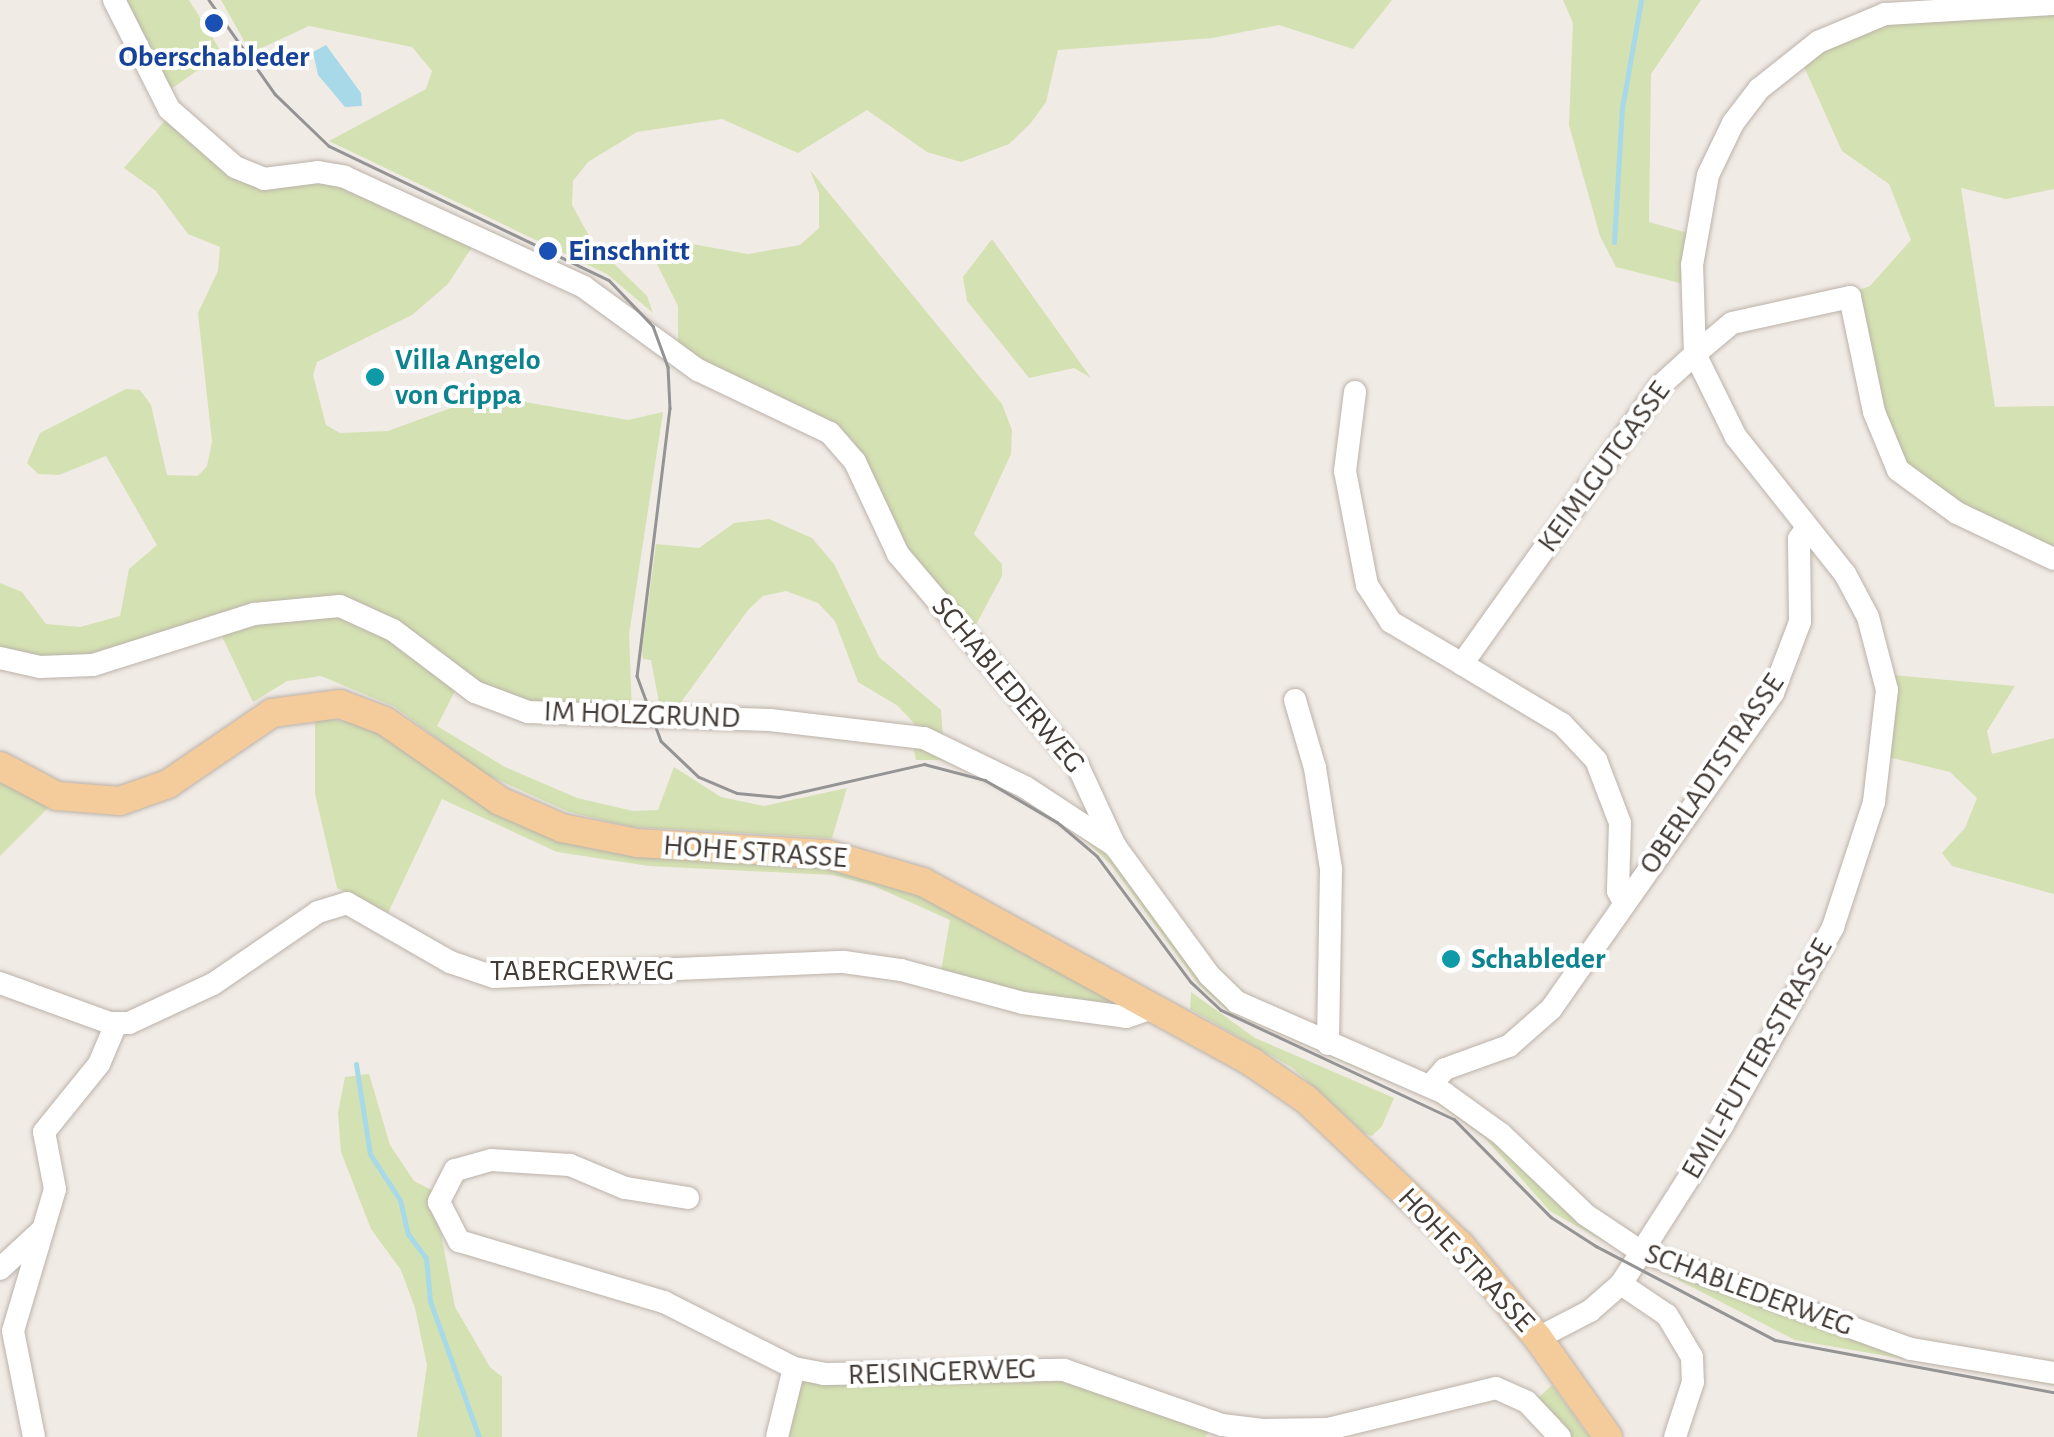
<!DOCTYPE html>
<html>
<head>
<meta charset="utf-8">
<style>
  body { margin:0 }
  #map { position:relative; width:2054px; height:1437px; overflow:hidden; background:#f1ebe5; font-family:"Alegreya Sans",sans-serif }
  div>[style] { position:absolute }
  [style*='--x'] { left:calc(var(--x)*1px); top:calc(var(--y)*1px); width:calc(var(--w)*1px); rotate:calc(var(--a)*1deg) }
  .green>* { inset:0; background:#d4e1b2 }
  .water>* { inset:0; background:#a7d9e8 }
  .stream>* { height:5px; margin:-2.5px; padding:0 2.5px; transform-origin:2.5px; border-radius:2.5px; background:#a7d9e8 }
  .roads { filter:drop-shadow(0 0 2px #bbb2a9) drop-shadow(0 0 2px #bbb2a9) }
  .minor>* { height:22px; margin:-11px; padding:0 11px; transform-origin:11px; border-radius:11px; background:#fff }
  .major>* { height:28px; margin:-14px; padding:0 14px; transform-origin:14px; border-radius:14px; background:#f4cc9c }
  .tram>* { height:2.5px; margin:-1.25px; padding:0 1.25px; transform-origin:1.25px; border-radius:1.25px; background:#949494 }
  .dots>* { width:28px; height:28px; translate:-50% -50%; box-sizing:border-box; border:5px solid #fff; border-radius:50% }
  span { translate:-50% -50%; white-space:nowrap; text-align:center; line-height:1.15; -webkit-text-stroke:8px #fff; paint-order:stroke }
  .transit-label { font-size:30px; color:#164399; font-weight:700 }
  .left { translate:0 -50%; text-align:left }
  .culture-label { font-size:30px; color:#0d838f; font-weight:700 }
  .street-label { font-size:30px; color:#433b36 }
</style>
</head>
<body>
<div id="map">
  <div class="green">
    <div style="clip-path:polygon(117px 0,189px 0,222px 53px,164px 94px)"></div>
    <div style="clip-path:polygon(221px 0,1392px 0,1353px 49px,1279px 25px,1212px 38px,1058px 50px,1046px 102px,1030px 124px,1009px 144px,961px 162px,927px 152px,867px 110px,798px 153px,722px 119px,637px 132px,588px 162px,573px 181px,572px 205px,593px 243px,647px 296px,653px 313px,607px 274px,329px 141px,426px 89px,432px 71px,412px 47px,309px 26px,251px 53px)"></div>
    <div style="clip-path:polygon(1563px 0,1701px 0,1651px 74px,1649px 222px,1688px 233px,1684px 284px,1616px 267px,1600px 236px,1569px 125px,1573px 23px)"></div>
    <div style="clip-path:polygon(2054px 9px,2054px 189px,2006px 199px,1961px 188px,1995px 407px,2054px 406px,2054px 553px,1949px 503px,1890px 450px,1854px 292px,1870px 286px,1911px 240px,1889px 184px,1842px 151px,1802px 62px,1887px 20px)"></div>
    <div style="clip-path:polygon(168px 117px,212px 159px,320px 178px,472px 247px,448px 284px,412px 315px,317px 362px,313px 375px,326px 425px,340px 433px,388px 431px,470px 401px,502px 398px,628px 420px,663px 412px,629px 635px,632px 711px,509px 701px,349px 604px,70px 663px,0 652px,0 583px,22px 592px,46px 624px,80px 627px,120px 616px,129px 569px,157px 545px,106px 456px,59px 475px,38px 474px,27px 463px,40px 433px,126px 389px,140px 390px,151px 405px,167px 475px,198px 476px,207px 466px,212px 442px,198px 313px,218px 271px,220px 247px,188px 234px,156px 191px,124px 168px)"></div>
    <div style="clip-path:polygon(810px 170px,1002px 404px,1012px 430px,1011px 454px,974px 534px,1002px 564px,1002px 576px,972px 632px,903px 553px,858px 457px,678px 348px,678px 306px,655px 260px,656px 248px,681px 242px,748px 254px,800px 245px,819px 228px,819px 193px)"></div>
    <div style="clip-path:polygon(992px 239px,1091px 378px,1074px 368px,1029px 378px,967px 301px,963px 277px)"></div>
    <div style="clip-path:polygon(769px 519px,812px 538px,834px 564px,879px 657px,941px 710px,943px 738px,922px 732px,898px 706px,858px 682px,835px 621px,818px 603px,786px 591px,763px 596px,748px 610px,676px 709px,660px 708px,651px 660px,643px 659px,642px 649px,656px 544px,699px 548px,734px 523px)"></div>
    <div style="clip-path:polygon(348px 612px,457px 687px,437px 726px,505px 767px,577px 798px,633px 811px,658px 810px,674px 767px,721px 797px,764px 806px,847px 788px,832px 838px,632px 827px,569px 812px,483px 773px,395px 707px,321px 676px,287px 681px,253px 702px,219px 630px)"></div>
    <div style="clip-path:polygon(1892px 675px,2015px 686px,1987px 731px,1992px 754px,2054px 738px,2054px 894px,1952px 866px,1942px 853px,1965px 828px,1977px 798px,1950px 772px,1888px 757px)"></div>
    <div style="clip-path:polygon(315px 717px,364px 724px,478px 802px,892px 881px,1122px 1002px,1122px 1009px,940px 977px,950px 920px,874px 886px,833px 875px,649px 866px,557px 852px,442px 799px,388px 913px,337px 888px,315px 794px)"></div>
    <div style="clip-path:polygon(912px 741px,994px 775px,1071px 822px,1122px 870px,1205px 982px,1235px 1008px,1398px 1086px,1228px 1011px,1199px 985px,1112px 866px,1079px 834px,982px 773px,940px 760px,916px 760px)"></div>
    <div style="clip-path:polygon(0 777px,48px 808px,0 856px)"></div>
    <div style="clip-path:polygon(1191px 992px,1255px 1038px,1394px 1098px,1382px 1126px,1372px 1136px,1364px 1133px,1293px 1068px,1190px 1009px)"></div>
    <div style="clip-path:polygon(369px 1074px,390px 1145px,414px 1181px,433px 1191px,455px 1307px,490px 1367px,502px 1377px,502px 1437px,417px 1437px,427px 1365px,415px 1308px,401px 1270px,371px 1229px,341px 1152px,338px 1113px,345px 1077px)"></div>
    <div style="clip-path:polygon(1432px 1099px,1463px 1113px,1614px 1247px,1550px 1211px,1485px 1138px)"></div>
    <div style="clip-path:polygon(1649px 1265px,2054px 1378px,2054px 1385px,1795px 1340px)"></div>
    <div style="clip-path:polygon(1047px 1373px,1208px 1432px,1206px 1437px,783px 1437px,802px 1379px)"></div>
    <div style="clip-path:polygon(1552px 1385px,1589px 1437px,1571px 1437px,1536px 1400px)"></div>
  </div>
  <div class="water">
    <div style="clip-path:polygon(326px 45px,361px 93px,362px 106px,345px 107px,318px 75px,313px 52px)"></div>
  </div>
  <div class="stream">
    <div style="--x:1614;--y:242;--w:134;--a:-86.6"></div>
    <div style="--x:1622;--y:108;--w:110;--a:-80"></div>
    <div style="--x:356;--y:1064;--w:91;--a:81.2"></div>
    <div style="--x:370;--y:1154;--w:55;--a:56.9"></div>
    <div style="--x:400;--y:1200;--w:35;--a:77"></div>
    <div style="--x:408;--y:1234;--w:30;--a:53"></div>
    <div style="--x:426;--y:1258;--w:43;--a:84.7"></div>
    <div style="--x:430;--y:1301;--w:145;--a:70.2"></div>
  </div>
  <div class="roads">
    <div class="minor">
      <div style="--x:114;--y:0;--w:122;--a:63.2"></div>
      <div style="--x:169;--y:109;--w:88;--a:41.3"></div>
      <div style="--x:235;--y:167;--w:31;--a:22"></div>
      <div style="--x:264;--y:179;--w:54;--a:-7.4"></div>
      <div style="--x:318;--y:172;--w:27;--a:10"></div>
      <div style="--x:345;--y:177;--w:263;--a:24.7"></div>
      <div style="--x:584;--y:287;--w:141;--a:36.1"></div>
      <div style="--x:698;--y:370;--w:146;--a:25.5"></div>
      <div style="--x:830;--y:433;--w:38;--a:49"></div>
      <div style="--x:855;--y:462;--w:102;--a:64.9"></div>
      <div style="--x:898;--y:554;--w:278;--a:49.7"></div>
      <div style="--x:1078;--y:766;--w:88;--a:65.2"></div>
      <div style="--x:1115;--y:846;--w:160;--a:53.9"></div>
      <div style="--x:1209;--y:975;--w:39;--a:44"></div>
      <div style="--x:1237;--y:1002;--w:226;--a:23.7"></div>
      <div style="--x:1444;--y:1093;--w:70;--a:35.7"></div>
      <div style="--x:1501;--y:1134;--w:117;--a:43.6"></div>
      <div style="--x:1586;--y:1215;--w:65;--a:33.7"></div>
      <div style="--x:1640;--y:1251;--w:288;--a:19.9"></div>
      <div style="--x:1911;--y:1349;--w:145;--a:9.5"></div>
      <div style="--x:1355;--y:392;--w:80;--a:97.2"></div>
      <div style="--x:1345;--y:471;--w:116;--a:79.1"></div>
      <div style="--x:1367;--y:585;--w:44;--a:57"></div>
      <div style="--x:1391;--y:622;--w:82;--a:30.6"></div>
      <div style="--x:1462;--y:664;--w:341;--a:-54.5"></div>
      <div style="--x:1660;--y:386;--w:47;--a:-42.4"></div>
      <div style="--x:1695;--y:354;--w:89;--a:-91.9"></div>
      <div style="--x:1692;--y:265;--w:91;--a:-79.9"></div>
      <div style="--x:1708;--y:175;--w:58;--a:-64.3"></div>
      <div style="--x:1733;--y:123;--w:43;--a:-52.6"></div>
      <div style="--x:1759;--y:89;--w:75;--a:-38.5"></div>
      <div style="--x:1818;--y:42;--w:73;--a:-22.7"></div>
      <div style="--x:1885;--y:14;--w:169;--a:-3.4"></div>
      <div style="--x:0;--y:658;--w:41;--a:12.7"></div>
      <div style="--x:40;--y:667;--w:53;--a:-2.2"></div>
      <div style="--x:93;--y:665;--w:169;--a:-17.6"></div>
      <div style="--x:254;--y:614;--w:86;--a:-5.3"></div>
      <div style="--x:340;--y:606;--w:58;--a:24.4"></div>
      <div style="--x:393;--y:630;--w:103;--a:37.1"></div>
      <div style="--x:475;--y:692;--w:57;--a:20.7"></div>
      <div style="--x:528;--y:712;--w:242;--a:1.9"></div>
      <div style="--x:770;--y:720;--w:155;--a:6.7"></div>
      <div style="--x:924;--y:738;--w:112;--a:25.9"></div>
      <div style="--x:1025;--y:787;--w:108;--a:33.2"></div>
      <div style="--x:1462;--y:664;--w:117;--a:31"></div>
      <div style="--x:1562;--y:724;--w:50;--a:46.6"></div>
      <div style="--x:1596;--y:760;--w:67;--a:69.1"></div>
      <div style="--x:1620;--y:823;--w:68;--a:91.7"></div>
      <div style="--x:1618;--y:891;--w:13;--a:63"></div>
      <div style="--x:1295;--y:700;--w:71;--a:73.6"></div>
      <div style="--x:1315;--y:768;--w:102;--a:81"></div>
      <div style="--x:1331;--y:869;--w:175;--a:91"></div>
      <div style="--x:0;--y:983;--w:117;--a:20"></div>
      <div style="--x:110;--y:1023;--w:19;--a:0"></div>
      <div style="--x:129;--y:1023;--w:93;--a:-24.9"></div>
      <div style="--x:213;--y:984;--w:127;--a:-34.4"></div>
      <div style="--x:318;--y:912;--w:30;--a:-17"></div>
      <div style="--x:347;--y:903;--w:119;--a:29.8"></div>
      <div style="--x:450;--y:962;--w:46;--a:18.8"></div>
      <div style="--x:494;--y:977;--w:350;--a:-2.5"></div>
      <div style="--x:844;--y:962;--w:58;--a:8"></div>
      <div style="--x:901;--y:970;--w:126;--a:15.1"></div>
      <div style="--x:1023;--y:1003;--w:104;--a:7.7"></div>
      <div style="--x:1126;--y:1017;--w:28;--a:-19"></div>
      <div style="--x:1431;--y:1085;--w:21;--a:-49"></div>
      <div style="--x:1445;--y:1069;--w:68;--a:-19.8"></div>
      <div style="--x:1509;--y:1046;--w:56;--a:-41.4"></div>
      <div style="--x:1551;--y:1009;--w:386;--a:-54.9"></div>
      <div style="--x:1773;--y:693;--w:76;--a:-69.2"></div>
      <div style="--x:1800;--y:622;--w:83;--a:-90.7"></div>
      <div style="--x:1799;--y:539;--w:14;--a:-56"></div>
      <div style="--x:688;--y:1198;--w:64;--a:-171"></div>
      <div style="--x:625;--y:1188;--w:60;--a:-157.3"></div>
      <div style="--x:570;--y:1165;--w:79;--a:-176.4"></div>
      <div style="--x:491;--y:1160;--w:37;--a:164"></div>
      <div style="--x:455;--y:1170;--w:36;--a:117"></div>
      <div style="--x:439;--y:1202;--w:44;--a:62.9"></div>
      <div style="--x:459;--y:1241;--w:214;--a:16.6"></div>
      <div style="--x:664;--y:1302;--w:146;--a:26.9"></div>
      <div style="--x:794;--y:1368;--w:31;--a:11"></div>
      <div style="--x:824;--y:1374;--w:240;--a:-1"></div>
      <div style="--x:1064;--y:1370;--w:167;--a:19.2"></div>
      <div style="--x:1222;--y:1425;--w:41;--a:7"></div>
      <div style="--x:1263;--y:1430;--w:65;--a:-0.9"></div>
      <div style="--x:1328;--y:1429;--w:173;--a:-13.7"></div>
      <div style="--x:1496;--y:1388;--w:34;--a:24"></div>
      <div style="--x:1527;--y:1402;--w:48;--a:46.7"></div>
      <div style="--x:0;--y:1269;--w:56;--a:-42.8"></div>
      <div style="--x:1621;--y:1284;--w:55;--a:34"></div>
      <div style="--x:1667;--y:1315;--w:49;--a:59.2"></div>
      <div style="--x:1692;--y:1357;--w:25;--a:88"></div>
      <div style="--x:1693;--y:1382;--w:58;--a:108.1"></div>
      <div style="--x:1538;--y:1338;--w:59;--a:-27.4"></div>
      <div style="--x:1590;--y:1311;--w:41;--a:-41.1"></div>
      <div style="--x:1621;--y:1284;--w:188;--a:-57.4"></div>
      <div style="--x:1722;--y:1126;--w:228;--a:-60.8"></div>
      <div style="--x:1833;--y:927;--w:132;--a:-71.8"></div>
      <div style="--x:1874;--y:802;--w:113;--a:-83.4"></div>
      <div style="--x:1887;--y:690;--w:75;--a:-104.6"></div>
      <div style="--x:1868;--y:617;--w:49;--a:-118.1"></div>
      <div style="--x:1845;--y:574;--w:175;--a:-128.5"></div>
      <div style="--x:1736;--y:437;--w:93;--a:-116.3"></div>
      <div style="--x:1695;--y:354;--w:48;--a:-40"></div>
      <div style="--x:1732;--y:323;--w:121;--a:-12.4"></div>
      <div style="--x:1850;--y:297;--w:117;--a:78.2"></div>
      <div style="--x:1874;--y:412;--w:63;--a:67.5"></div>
      <div style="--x:1898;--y:470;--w:73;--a:36.1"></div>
      <div style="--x:1957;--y:513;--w:107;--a:25.4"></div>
      <div style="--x:34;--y:1437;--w:108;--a:-101.2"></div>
      <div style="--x:13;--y:1331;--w:148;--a:-73.5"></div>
      <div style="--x:55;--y:1189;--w:58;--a:-100.9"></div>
      <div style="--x:44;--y:1132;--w:87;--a:-51"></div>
      <div style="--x:99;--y:1064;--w:43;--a:-67"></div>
      <div style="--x:777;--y:1437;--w:71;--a:-76.2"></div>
    </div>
    <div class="major">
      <div style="--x:0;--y:766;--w:64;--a:27.8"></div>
      <div style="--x:57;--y:796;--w:63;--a:4.5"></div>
      <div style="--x:120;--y:801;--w:51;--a:-19.5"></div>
      <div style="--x:168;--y:784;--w:126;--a:-34.3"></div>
      <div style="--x:272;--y:713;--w:69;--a:-7.5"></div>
      <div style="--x:340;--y:704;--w:48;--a:20.7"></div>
      <div style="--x:385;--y:721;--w:140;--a:34.8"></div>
      <div style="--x:500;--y:801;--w:68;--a:23.5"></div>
      <div style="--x:562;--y:828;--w:76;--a:11.3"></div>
      <div style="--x:637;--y:843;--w:190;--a:3.3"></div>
      <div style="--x:827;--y:854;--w:100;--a:16.3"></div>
      <div style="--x:923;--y:882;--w:376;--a:28.7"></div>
      <div style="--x:1253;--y:1063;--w:65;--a:34.4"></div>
      <div style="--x:1307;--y:1100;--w:211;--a:43.5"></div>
      <div style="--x:1460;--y:1245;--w:121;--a:50"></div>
      <div style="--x:1538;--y:1338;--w:121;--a:54.7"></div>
    </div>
  </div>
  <div class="tram">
    <div style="--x:209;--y:0;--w:115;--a:54.9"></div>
    <div style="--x:275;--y:94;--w:75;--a:43.9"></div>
    <div style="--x:329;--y:146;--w:310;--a:25.6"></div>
    <div style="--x:609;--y:280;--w:64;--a:46.3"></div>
    <div style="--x:653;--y:326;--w:44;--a:69.9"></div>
    <div style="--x:668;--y:367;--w:41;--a:87.2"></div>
    <div style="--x:670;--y:408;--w:270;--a:97"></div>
    <div style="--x:637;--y:676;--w:69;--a:69.7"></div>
    <div style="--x:661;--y:741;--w:52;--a:43.5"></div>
    <div style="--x:699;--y:777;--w:41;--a:22.8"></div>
    <div style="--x:737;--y:793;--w:42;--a:5.4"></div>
    <div style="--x:779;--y:797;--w:149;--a:-12.8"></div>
    <div style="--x:924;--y:764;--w:63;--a:14.7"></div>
    <div style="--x:985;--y:780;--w:83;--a:30.3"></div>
    <div style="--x:1057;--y:822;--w:52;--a:40.4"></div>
    <div style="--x:1097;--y:856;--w:157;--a:53.3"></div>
    <div style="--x:1191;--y:982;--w:41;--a:43"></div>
    <div style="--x:1221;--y:1010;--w:257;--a:25.1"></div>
    <div style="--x:1454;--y:1119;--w:138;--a:45.3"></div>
    <div style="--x:1551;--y:1217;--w:54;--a:32.8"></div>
    <div style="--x:1596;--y:1246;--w:202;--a:27.7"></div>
    <div style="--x:1775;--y:1340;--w:284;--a:10.6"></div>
  </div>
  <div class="dots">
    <div style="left:214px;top:23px;background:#1a4fb4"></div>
    <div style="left:548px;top:251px;background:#1a4fb4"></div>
    <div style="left:375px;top:377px;background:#0f9aa8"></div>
    <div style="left:1451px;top:959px;background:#0f9aa8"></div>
  </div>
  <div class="transit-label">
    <span style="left:214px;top:57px">Oberschableder</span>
    <span class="left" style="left:568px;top:251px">Einschnitt</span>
  </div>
  <div class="culture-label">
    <span class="left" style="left:395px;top:377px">Villa Angelo<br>von Crippa</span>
    <span class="left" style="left:1471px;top:959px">Schableder</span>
  </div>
  <div class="street-label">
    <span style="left:1604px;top:467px;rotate:-54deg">KEIMLGUTGASSE</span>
    <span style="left:1008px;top:685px;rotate:50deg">SCHABLEDERWEG</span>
    <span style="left:642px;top:715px;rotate:2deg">IM HOLZGRUND</span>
    <span style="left:1712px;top:774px;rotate:-56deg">OBERLADTSTRASSE</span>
    <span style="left:755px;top:852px;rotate:4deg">HOHE STRASSE</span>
    <span style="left:582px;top:971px">TABERGERWEG</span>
    <span style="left:1757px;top:1059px;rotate:-60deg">EMIL-FUTTER-STRASSE</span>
    <span style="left:1466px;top:1260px;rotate:47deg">HOHE STRASSE</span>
    <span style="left:1749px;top:1290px;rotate:20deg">SCHABLEDERWEG</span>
    <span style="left:942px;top:1372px;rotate:-2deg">REISINGERWEG</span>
  </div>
</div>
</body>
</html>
